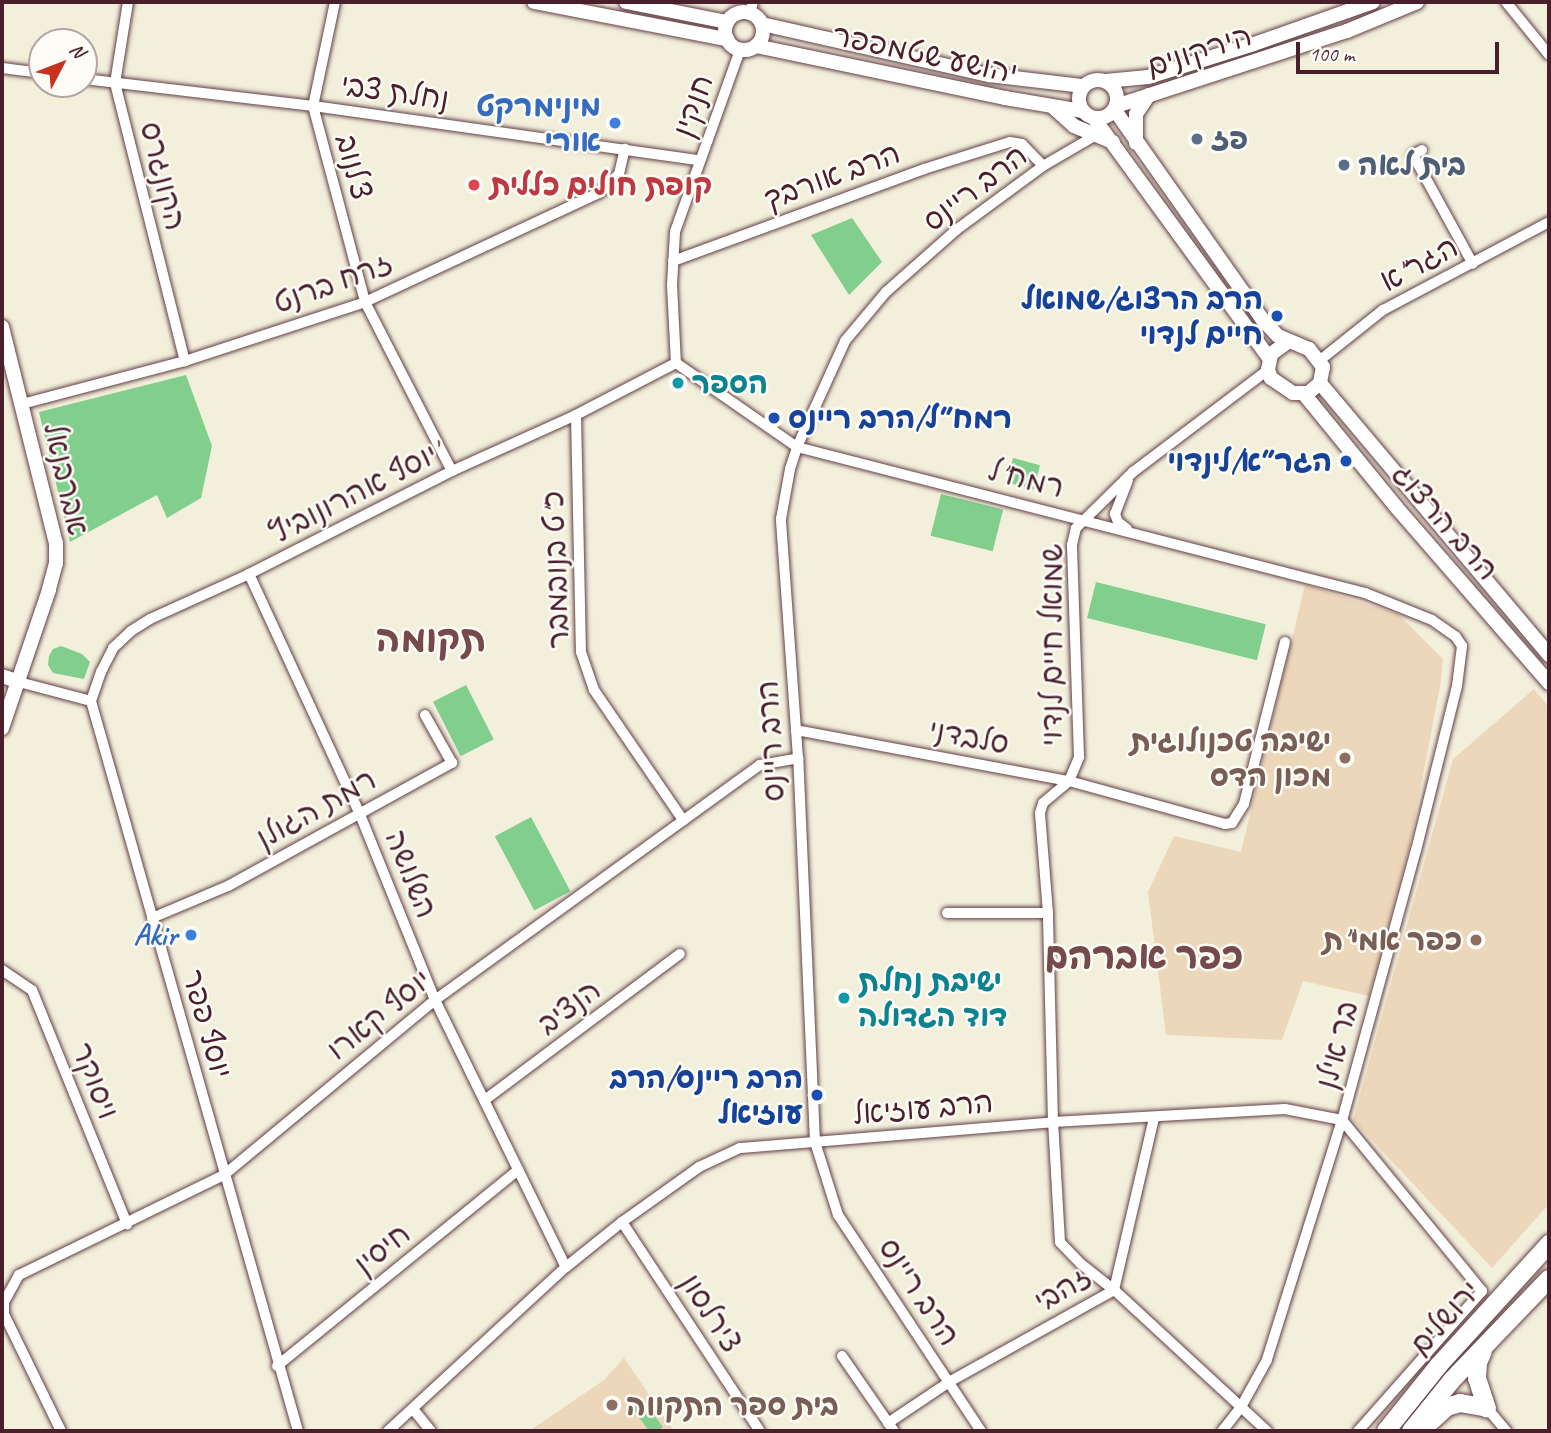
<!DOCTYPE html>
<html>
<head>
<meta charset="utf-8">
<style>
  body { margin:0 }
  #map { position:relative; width:1551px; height:1433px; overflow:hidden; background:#f2efdb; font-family:Caveat,"Playpen Sans Hebrew",sans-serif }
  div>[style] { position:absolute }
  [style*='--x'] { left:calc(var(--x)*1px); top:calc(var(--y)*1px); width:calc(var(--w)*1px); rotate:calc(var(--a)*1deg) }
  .built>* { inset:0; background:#edd7bb }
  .green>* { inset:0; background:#81ce8d; transform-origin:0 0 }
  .roads { filter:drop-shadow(0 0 2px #633e45) drop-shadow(0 0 2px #633e45) }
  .minor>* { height:10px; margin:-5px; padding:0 5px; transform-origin:5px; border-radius:5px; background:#fff }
  .tertiary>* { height:14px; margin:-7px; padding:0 7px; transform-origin:7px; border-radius:7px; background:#fff }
  .tertiary>.ring { margin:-7px; padding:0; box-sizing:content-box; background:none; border:14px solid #fff; border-radius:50% }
  .trunk>* { height:18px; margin:-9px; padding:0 9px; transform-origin:9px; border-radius:9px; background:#fff }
  .dots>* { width:19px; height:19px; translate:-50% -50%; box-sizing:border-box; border:4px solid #fdfcf7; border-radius:50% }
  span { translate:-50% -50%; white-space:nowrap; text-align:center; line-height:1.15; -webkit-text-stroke:5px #fdfcf7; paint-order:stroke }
  .street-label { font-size:30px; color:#4a1f2b }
  .shop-label { font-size:30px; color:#366cbe; font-weight:700 }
  .right { translate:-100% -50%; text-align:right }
  .service-label { font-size:30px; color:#4e5e75; font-weight:700 }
  .left { translate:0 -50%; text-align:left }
  .health-label { font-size:30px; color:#be3a42; font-weight:700 }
  .transit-label { font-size:30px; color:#164399; font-weight:700 }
  .culture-label { font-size:30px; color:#0d838f; font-weight:700 }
  .education-label { font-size:30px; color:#785e54; font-weight:700 }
  .district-label { font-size:37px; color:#764a4a; font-weight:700 }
  .frame { position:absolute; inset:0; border:4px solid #4a1f2b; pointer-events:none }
  .north { position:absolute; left:28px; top:28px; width:70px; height:70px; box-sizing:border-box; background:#fdfcf7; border:2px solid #b5a4a5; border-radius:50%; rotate:48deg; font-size:19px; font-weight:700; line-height:28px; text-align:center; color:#4a1f2b }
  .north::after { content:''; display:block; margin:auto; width:24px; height:32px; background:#c8321e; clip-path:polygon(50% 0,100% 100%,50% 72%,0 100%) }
  .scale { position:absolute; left:1296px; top:42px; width:203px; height:32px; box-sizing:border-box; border:4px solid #4a1f2b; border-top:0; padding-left:9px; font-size:21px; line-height:24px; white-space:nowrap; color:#4a1f2b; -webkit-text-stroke:5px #fdfcf7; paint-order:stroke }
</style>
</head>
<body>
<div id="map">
  <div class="built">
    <div style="clip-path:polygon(1305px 585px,1398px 614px,1443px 659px,1441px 681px,1409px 849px,1369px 996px,1303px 981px,1282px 1040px,1166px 1035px,1148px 892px,1174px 836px,1241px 852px)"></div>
    <div style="clip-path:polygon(1534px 689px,1549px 707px,1549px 1204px,1492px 1268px,1353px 1120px,1453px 759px)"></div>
    <div style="clip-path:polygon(624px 1358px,674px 1431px,529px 1431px,604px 1380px)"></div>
  </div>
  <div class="green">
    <div style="clip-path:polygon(852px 218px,882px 262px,849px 295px,811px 235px)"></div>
    <div style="clip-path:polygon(186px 375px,212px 446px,201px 498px,167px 518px,157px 495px,70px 542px,39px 412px)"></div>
    <div style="left:1013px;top:458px;width:28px;height:25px;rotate:15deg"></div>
    <div style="left:941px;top:494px;width:64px;height:43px;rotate:14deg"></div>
    <div style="left:1096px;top:582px;width:175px;height:37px;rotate:14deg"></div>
    <div style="clip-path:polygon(61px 646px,82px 654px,90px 662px,84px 679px,53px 673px,48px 665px,49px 656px,53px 649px)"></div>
    <div style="left:466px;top:685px;width:61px;height:37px;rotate:63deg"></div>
    <div style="left:531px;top:817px;width:84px;height:41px;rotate:62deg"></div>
    <div style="clip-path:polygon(643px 1400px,663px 1427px,658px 1431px,649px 1431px,632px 1408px)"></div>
  </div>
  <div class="roads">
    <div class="minor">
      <div style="--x:128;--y:2;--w:82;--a:99.1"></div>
      <div style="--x:115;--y:83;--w:287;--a:75.9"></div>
      <div style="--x:335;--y:2;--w:106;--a:101.9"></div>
      <div style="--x:313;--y:106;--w:203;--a:75.1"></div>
      <div style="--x:365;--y:302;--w:190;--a:62.8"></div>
      <div style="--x:1506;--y:2;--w:68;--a:50.9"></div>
      <div style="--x:750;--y:13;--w:11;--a:-75"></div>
      <div style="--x:740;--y:50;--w:193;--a:109.7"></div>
      <div style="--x:675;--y:232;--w:53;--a:93.2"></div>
      <div style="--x:672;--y:285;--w:78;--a:87.1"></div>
      <div style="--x:676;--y:363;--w:147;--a:34.8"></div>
      <div style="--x:797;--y:447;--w:586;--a:14.42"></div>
      <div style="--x:1365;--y:593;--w:72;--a:21.9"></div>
      <div style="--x:1432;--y:620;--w:29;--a:35"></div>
      <div style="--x:1456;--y:637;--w:11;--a:56"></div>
      <div style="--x:1462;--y:646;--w:40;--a:97.1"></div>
      <div style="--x:1457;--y:686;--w:169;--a:104"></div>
      <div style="--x:1416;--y:850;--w:280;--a:105.3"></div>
      <div style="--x:1342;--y:1120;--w:251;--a:107.4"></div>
      <div style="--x:1267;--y:1360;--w:54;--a:119"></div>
      <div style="--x:1241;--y:1407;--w:31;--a:128"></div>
      <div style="--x:2;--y:68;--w:40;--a:7.1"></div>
      <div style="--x:84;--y:79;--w:231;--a:6.7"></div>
      <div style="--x:313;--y:106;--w:390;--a:8"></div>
      <div style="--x:1422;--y:150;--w:10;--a:151"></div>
      <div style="--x:1413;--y:155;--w:124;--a:61.2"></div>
      <div style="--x:673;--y:261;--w:267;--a:-20.1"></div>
      <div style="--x:924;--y:169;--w:90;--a:-17.4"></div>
      <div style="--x:1010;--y:142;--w:12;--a:9"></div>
      <div style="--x:1022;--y:144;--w:30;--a:46"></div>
      <div style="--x:1319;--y:361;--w:82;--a:-38.6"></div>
      <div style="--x:1383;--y:310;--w:188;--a:-27.9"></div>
      <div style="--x:22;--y:404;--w:169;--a:-14.8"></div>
      <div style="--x:185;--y:361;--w:189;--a:-18.1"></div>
      <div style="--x:365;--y:302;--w:260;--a:-25"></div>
      <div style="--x:601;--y:192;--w:25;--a:-45"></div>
      <div style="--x:619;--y:174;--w:26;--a:-77"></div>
      <div style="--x:576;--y:415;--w:237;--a:88.8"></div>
      <div style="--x:581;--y:652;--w:40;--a:71.1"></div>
      <div style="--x:594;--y:690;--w:158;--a:55.6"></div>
      <div style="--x:1127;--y:529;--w:11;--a:-142"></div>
      <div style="--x:1118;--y:522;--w:9;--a:-111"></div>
      <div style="--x:1115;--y:514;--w:36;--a:-69"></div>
      <div style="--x:249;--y:574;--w:262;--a:65.2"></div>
      <div style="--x:359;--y:812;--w:203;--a:68"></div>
      <div style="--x:435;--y:1000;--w:297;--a:63.9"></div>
      <div style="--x:19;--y:682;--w:74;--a:14.8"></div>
      <div style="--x:91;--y:701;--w:759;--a:74.17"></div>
      <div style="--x:91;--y:701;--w:31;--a:-71"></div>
      <div style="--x:101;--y:672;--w:27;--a:-63"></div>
      <div style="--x:113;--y:648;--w:25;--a:-43"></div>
      <div style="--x:131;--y:631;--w:22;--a:-32"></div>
      <div style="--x:150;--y:619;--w:109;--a:-24.4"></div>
      <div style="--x:249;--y:574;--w:228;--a:-26.9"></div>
      <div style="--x:452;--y:471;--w:136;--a:-24.3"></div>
      <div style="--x:576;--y:415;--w:113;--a:-27.5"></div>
      <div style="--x:796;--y:730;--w:278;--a:10.6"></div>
      <div style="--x:1069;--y:781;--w:162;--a:15.4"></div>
      <div style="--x:1225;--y:824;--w:7;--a:-8"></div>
      <div style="--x:1232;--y:823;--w:22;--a:-58"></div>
      <div style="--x:1244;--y:804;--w:167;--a:-75.8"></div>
      <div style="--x:947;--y:913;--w:101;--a:0"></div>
      <div style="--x:152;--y:918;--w:82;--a:-22.8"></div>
      <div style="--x:228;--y:886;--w:256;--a:-28.8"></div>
      <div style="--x:452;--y:763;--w:55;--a:-119.4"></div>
      <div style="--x:2;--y:970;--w:36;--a:34"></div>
      <div style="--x:32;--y:990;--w:253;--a:67.9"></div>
      <div style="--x:486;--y:1099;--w:242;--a:-36.8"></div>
      <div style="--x:622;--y:1222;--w:250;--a:56.6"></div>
      <div style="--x:842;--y:1356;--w:91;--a:55.3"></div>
      <div style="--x:277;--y:1366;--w:311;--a:-39.1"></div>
      <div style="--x:1487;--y:1408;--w:30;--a:50"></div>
      <div style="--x:413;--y:1409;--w:28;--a:51"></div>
      <div style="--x:888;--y:1423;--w:73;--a:-33.9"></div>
      <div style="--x:949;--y:1382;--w:189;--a:-29.1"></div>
      <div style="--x:1114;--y:1290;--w:177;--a:-76.9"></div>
      <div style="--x:61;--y:1431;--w:130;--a:-116"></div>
      <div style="--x:4;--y:1314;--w:12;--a:-90"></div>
      <div style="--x:4;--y:1302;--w:31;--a:-61"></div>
      <div style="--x:19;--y:1275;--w:228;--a:-26"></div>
      <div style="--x:224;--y:1175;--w:274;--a:-39.7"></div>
      <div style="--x:435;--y:1000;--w:401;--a:-35.9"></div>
      <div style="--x:760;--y:765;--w:39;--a:-10"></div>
      <div style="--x:388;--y:1431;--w:242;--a:-42.7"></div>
      <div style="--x:566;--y:1267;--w:72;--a:-38.8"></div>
      <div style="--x:622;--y:1222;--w:95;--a:-35.5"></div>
      <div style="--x:699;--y:1167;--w:45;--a:-24.9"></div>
      <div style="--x:740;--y:1148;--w:314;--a:-4.7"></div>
      <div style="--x:1053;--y:1122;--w:232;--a:-3.2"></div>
      <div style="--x:1285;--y:1109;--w:58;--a:10.9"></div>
      <div style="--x:1342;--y:1120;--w:221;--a:50.7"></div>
      <div style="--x:1482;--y:1291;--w:187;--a:131.5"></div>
      <div style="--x:981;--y:1431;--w:259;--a:-123.5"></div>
      <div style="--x:838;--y:1215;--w:77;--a:-107.5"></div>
      <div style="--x:815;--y:1142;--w:384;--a:-92.5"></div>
      <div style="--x:798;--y:758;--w:240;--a:-94.1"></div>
      <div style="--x:781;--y:519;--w:51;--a:-79.8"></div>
      <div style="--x:790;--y:469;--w:23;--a:-72"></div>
      <div style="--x:797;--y:447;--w:116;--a:-65.6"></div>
      <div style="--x:845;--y:341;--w:64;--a:-50.1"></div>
      <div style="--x:886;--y:292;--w:94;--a:-41.5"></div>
      <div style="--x:956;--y:230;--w:108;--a:-36.3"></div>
      <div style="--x:1043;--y:166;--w:61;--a:-30.3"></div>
      <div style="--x:1267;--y:1431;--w:208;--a:-137.3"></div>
      <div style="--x:1114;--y:1290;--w:42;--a:-141.8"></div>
      <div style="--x:1081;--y:1264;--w:30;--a:-134"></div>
      <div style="--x:1060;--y:1242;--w:120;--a:-93.3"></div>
      <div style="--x:1053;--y:1122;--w:209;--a:-91.4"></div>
      <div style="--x:1048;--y:913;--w:100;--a:-94.6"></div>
      <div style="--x:1040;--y:813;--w:10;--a:-73"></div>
      <div style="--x:1043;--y:803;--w:34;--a:-40"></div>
      <div style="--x:1069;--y:781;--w:26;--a:-67"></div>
      <div style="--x:1079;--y:757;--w:212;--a:-91.9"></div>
      <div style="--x:1072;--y:545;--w:17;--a:-77"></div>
      <div style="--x:1076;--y:528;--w:80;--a:-44.5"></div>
      <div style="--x:1133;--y:472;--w:169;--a:-37.1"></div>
    </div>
    <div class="tertiary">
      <div style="--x:534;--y:2;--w:197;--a:10.9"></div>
      <div style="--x:626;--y:2;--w:103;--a:11.2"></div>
      <div class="ring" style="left:725px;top:12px;width:24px;height:24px"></div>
      <div style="--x:762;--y:24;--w:233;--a:12.7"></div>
      <div style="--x:989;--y:75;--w:95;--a:6.7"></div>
      <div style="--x:756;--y:46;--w:254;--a:11.8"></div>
      <div style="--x:1005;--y:98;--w:79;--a:9.5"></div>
      <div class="ring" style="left:1079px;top:80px;width:24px;height:24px"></div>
      <div style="--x:1106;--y:81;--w:42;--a:-5.4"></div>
      <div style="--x:1148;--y:77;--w:111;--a:-17.3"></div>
      <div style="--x:1254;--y:44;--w:126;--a:-19.4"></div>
      <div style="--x:1116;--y:106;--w:243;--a:-18"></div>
      <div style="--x:1347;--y:31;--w:76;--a:-22.5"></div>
      <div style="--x:1053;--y:107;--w:28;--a:42"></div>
      <div style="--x:1074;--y:126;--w:42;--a:22.3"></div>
      <div style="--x:1114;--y:109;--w:257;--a:54.8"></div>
      <div style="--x:1262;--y:319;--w:23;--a:47"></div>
      <div style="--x:1278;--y:336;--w:34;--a:23"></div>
      <div style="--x:1309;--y:349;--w:23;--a:52"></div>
      <div style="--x:1323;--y:367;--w:16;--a:101"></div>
      <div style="--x:1320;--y:383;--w:16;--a:140"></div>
      <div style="--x:1308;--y:393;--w:15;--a:180"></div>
      <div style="--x:1293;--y:393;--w:27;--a:-146"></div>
      <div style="--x:1271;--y:378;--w:9;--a:-111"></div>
      <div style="--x:1268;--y:370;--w:16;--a:-79"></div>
      <div style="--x:1271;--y:354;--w:22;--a:-36"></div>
      <div style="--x:1094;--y:118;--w:297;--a:53.9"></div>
      <div style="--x:1136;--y:143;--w:29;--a:-90"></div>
      <div style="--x:1136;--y:114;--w:23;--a:-56"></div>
      <div style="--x:2;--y:327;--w:223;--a:76"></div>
      <div style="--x:56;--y:543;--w:20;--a:90"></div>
      <div style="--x:56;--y:563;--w:28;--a:105"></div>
      <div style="--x:49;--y:590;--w:146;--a:108.8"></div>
      <div style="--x:1320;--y:383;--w:356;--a:49.9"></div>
      <div style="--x:1304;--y:394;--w:147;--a:50.8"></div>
      <div style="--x:1397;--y:508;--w:232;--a:49"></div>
      <div style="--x:2;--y:676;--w:18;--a:19"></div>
    </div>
    <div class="trunk">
      <div style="--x:1483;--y:1351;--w:13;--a:113"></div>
      <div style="--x:1478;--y:1363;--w:15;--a:94"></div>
      <div style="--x:1477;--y:1378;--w:32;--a:72"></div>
      <div style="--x:1428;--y:1424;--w:25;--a:-42"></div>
      <div style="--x:1447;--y:1407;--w:14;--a:-17"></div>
      <div style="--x:1460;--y:1403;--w:27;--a:10"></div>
      <div style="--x:1386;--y:1431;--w:85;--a:-51.2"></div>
      <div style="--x:1439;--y:1365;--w:164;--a:-47.7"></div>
      <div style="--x:1411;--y:1431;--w:65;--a:-51.2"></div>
      <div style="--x:1452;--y:1380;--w:140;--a:-46.2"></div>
    </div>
  </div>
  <div class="dots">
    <div style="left:615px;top:123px;background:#3f7fe0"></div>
    <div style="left:1197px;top:139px;background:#5c6f8a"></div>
    <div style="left:1344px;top:165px;background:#5c6f8a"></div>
    <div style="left:474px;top:185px;background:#e0444e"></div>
    <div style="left:1277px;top:316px;background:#1a4fb4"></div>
    <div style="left:678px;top:383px;background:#0f9aa8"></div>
    <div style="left:774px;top:418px;background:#1a4fb4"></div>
    <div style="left:1346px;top:461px;background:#1a4fb4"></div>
    <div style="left:1345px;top:758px;background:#8d6e63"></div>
    <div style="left:191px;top:935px;background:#3f7fe0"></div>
    <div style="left:1476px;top:940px;background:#8d6e63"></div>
    <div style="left:844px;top:998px;background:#0f9aa8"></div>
    <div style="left:817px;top:1095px;background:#1a4fb4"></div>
    <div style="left:612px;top:1405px;background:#8d6e63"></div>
  </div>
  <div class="street-label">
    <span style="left:1199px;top:51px;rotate:-18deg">הירקונים</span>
    <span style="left:925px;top:54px;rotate:12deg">יהושע שטמפפר</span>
    <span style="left:395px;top:92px;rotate:8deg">נחלת צבי</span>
    <span style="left:693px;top:106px;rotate:-70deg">חנקין</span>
    <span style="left:354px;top:167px;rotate:75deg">צ'לנוב</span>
    <span style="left:163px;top:176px;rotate:76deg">הקונגרס</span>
    <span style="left:832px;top:176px;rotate:-20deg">הרב אורבך</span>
    <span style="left:975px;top:188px;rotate:-37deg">הרב ריינס</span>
    <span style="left:1419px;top:264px;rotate:-28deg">הגר"א</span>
    <span style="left:333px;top:283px;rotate:-20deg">זרח ברנט</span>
    <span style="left:66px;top:479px;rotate:77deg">אברבנאל</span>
    <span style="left:1026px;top:479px;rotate:14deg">רמח"ל</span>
    <span style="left:355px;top:493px;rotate:-27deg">יוסף אהרונוביץ'</span>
    <span style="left:1445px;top:522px;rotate:49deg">הרב הרצוג</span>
    <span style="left:556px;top:570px;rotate:-92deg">כ"ט בנובמבר</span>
    <span style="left:1052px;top:645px;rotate:-90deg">שמואל חיים לנדוי</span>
    <span style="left:969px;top:737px;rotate:10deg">סלבדני</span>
    <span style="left:771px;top:741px;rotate:-93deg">הרב ריינס</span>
    <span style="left:316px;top:809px;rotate:-29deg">רמת הגולן</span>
    <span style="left:411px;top:874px;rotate:68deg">השלושה</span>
    <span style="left:569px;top:1007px;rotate:-37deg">הנציב</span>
    <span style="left:379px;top:1015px;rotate:-39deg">יוסף קארו</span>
    <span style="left:207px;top:1024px;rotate:74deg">יוסף פפר</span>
    <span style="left:1337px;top:1045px;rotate:-75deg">בר אילן</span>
    <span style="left:95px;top:1081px;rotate:68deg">ויסוקר</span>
    <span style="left:923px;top:1108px;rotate:-5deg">הרב עוזיאל</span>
    <span style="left:382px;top:1249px;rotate:-39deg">חיסין</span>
    <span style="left:1063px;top:1289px;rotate:-30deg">זהבי</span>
    <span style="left:919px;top:1292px;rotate:57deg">הרב ריינס</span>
    <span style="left:711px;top:1313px;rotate:57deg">צירלסון</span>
    <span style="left:1445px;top:1318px;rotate:-48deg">ירושלים</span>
  </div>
  <div class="shop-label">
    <span class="right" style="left:601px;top:123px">מינימרקט<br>אורי</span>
    <span class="right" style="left:177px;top:935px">Akir</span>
  </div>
  <div class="service-label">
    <span class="left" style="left:1211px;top:139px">פז</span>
    <span class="left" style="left:1358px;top:165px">בית לאה</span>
  </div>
  <div class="health-label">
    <span class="left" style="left:490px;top:185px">קופת חולים כללית</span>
  </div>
  <div class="transit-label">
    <span class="right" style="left:1263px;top:316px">הרב הרצוג/שמואל<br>חיים לנדוי</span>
    <span class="left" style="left:788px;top:418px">רמח״ל/הרב ריינס</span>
    <span class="right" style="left:1332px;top:461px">הגר״א/לינדוי</span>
    <span class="right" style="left:803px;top:1095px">הרב ריינס/הרב<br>עוזיאל</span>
  </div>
  <div class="culture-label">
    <span class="left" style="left:692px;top:383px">הספר</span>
    <span class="left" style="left:858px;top:998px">ישיבת נחלת<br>דוד הגדולה</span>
  </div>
  <div class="education-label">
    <span class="right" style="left:1331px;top:758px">ישיבה טכנולוגית<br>מכון הדס</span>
    <span class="right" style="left:1462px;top:940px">כפר אמי"ת</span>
    <span class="left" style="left:626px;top:1405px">בית ספר התקווה</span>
  </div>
  <div class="district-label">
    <span style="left:431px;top:639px">תקומה</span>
    <span style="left:1144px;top:956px">כפר אברהם</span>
  </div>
  <div class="frame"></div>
  <div class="north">N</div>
  <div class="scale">100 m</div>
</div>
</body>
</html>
